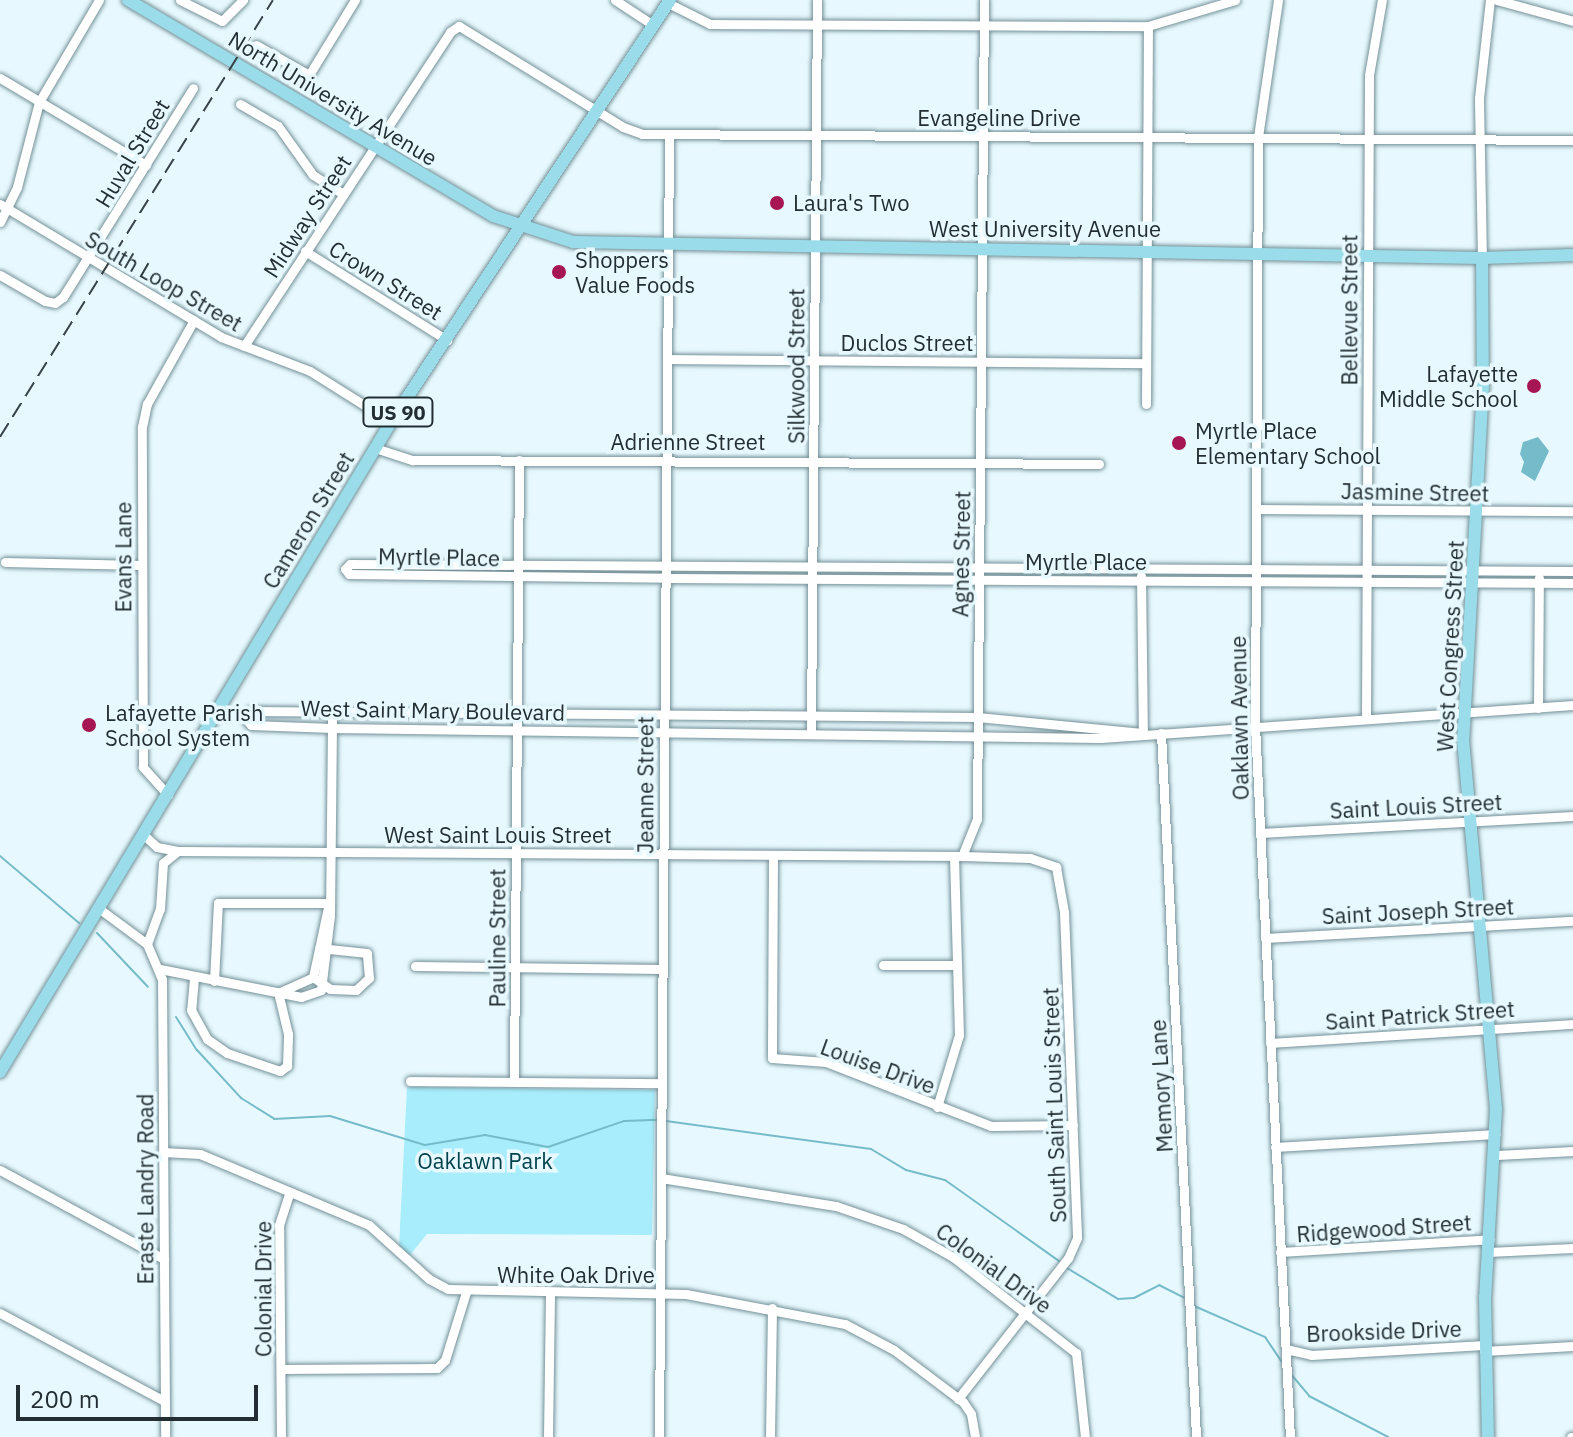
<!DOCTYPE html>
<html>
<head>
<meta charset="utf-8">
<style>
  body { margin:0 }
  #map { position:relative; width:1573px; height:1437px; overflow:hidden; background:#e7f9fe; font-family:"IBM Plex Sans",sans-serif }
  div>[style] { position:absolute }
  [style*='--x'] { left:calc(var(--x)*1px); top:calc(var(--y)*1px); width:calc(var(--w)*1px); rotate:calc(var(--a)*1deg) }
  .green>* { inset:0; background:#a8edfc }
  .water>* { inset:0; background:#75bbc9 }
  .stream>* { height:2px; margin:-1px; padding:0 1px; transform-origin:1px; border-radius:1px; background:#75bbc9 }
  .roads { filter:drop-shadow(0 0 2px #749097) drop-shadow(0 0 2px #749097) }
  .minor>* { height:9px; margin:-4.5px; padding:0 4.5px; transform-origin:4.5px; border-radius:4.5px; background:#fff }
  .major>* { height:12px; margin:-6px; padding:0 6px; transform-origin:6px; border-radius:6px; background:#9adce9 }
  .rail>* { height:2px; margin-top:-1px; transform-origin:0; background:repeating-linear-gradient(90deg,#374347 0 16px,transparent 0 24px) }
  .dots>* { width:22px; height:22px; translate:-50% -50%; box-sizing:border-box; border:4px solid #e7f9fe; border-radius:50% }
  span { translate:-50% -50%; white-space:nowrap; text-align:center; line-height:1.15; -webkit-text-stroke:7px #e7f9fe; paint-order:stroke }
  .shield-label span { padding:2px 6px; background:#e7f9fe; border:2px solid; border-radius:6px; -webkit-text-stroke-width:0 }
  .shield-label { font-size:20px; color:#222e31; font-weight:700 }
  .street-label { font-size:22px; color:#222e31 }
  .poi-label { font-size:22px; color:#222e31 }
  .left { translate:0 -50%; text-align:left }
  .right { translate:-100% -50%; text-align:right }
  .park-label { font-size:22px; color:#00424d }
  .scale { position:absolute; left:16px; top:1385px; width:242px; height:36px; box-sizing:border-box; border:4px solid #222e31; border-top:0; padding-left:10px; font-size:24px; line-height:28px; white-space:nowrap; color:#222e31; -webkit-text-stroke:6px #e7f9fe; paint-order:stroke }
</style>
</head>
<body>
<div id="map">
  <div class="green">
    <div style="clip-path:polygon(407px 1087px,655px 1090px,652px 1235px,427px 1234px,410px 1255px,399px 1247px)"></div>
  </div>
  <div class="water">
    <div style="clip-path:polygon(1538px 437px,1549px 451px,1535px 481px,1521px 472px,1524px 462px,1520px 454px,1523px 442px)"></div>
  </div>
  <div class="stream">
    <div style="--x:0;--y:856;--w:104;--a:40.3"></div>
    <div style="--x:97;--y:933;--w:74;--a:46.6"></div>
    <div style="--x:176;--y:1017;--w:39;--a:58"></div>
    <div style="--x:197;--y:1050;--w:65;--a:47.5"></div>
    <div style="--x:241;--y:1098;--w:39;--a:32"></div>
    <div style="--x:274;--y:1119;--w:56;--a:-3.1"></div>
    <div style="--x:330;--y:1116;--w:99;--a:17"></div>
    <div style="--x:425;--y:1145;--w:61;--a:-9.5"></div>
    <div style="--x:485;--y:1135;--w:64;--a:10.8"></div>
    <div style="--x:548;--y:1147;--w:80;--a:-18.9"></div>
    <div style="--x:624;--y:1121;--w:35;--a:-2"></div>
    <div style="--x:666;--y:1121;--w:207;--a:7.8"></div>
    <div style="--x:871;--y:1149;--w:41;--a:31"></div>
    <div style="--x:906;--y:1170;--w:40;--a:14.4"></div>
    <div style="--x:945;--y:1180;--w:140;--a:35.4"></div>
    <div style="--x:1067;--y:1268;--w:60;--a:31.3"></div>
    <div style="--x:1118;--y:1299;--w:16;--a:-4"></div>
    <div style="--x:1134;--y:1298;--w:28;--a:-27"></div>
    <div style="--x:1159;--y:1285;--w:28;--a:27"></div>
    <div style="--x:1192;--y:1305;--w:80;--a:23.7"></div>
    <div style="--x:1265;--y:1337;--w:30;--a:56"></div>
    <div style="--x:1290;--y:1373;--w:30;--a:50"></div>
    <div style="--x:1309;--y:1396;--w:89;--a:27.4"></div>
  </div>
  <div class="roads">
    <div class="minor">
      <div style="--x:180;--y:0;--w:47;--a:26.6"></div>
      <div style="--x:222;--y:21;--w:30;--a:-45"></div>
      <div style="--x:615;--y:0;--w:45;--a:33.3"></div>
      <div style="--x:1278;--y:0;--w:138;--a:98.3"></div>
      <div style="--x:1258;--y:137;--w:588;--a:90.29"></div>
      <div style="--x:1255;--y:725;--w:713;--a:87.19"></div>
      <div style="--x:1497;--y:0;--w:79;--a:15.4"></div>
      <div style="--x:668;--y:3;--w:47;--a:26.6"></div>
      <div style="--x:710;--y:24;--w:438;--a:0.3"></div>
      <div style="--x:1148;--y:26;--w:91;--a:-16.6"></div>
      <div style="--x:256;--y:45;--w:61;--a:29.5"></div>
      <div style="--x:309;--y:75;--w:88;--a:-58.5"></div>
      <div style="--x:0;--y:78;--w:170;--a:30.8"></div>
      <div style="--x:240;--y:104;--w:44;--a:30.1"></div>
      <div style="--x:278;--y:126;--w:60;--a:54.5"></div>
      <div style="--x:313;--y:175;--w:36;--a:32"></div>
      <div style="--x:0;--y:204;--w:258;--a:31"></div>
      <div style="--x:221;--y:337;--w:95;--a:20.9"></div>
      <div style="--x:310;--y:371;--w:96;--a:32.2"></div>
      <div style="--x:0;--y:222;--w:39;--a:-64"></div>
      <div style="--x:17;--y:187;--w:88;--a:-75.5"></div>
      <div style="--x:39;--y:102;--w:118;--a:-59.5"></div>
      <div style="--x:305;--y:251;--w:168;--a:32.1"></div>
      <div style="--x:1482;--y:258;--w:160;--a:-91.1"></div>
      <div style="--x:1479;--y:98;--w:99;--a:-83.6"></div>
      <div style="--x:0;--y:275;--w:52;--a:30"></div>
      <div style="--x:45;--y:301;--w:10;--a:11"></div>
      <div style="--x:55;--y:303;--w:10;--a:-37"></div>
      <div style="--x:63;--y:297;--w:246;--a:-58.1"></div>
      <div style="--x:244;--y:346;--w:376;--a:-56.7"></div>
      <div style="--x:450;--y:32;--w:11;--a:-34"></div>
      <div style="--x:459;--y:26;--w:193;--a:31.6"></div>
      <div style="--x:623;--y:127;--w:20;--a:20"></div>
      <div style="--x:642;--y:134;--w:931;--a:0.37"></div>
      <div style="--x:667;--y:359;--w:479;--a:0.5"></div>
      <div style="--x:1146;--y:404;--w:378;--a:-89.7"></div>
      <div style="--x:375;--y:448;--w:40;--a:18"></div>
      <div style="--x:413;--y:460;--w:686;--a:0.33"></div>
      <div style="--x:1256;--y:509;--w:317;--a:0.4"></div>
      <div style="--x:5;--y:562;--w:136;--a:1.3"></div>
      <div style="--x:1573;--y:571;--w:1223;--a:-179.67"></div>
      <div style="--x:350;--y:564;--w:7;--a:135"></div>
      <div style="--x:345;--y:569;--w:6;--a:51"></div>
      <div style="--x:349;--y:574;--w:317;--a:0.7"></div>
      <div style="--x:666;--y:578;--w:907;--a:0.32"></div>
      <div style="--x:1141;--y:576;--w:157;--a:89.3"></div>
      <div style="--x:1538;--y:708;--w:130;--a:-89.6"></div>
      <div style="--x:1366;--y:718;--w:643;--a:-89.73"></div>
      <div style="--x:1369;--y:75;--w:76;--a:-80.2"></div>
      <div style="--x:811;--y:732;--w:732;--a:-89.53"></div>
      <div style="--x:1143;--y:733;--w:167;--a:-174.5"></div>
      <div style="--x:977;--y:717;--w:727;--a:-179.53"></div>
      <div style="--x:250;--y:711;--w:9;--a:126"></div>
      <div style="--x:245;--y:718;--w:9;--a:49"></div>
      <div style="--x:251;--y:725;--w:81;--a:2.1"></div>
      <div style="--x:332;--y:728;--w:769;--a:0.75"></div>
      <div style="--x:1101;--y:738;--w:473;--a:-4"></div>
      <div style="--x:1161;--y:733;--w:705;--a:87.15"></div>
      <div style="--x:168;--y:795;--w:38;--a:-132"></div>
      <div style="--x:143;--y:767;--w:340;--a:-90.2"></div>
      <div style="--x:142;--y:427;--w:24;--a:-78"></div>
      <div style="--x:147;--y:404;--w:96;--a:-60.8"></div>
      <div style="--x:1260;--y:833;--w:313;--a:-3.1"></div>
      <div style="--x:145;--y:836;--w:16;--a:43"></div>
      <div style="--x:157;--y:847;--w:21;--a:11"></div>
      <div style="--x:178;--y:851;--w:784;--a:0.37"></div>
      <div style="--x:962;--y:856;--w:68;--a:1.7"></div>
      <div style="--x:1030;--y:858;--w:28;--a:19"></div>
      <div style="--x:1056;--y:867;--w:46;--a:79.9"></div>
      <div style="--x:1064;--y:912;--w:326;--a:87.7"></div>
      <div style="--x:1077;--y:1238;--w:22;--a:114"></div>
      <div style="--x:1068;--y:1258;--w:179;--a:128"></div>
      <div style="--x:773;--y:856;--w:202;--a:90.3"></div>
      <div style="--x:772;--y:1058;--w:54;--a:4.2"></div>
      <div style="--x:826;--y:1062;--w:177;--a:21.2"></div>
      <div style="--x:991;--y:1126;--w:82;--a:-0.7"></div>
      <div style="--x:962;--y:856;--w:40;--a:-68"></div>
      <div style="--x:977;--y:819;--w:819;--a:-89.51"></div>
      <div style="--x:101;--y:910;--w:57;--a:36.5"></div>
      <div style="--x:147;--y:944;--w:38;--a:67"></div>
      <div style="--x:162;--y:979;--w:458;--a:89.6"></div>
      <div style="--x:1265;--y:938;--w:308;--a:-3.2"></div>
      <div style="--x:147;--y:944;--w:37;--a:-70"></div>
      <div style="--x:160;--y:909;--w:46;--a:-86.3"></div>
      <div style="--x:163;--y:863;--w:19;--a:-39"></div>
      <div style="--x:883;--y:965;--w:73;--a:0"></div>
      <div style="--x:415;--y:966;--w:247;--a:0.7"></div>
      <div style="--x:160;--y:969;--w:144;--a:11.2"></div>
      <div style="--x:301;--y:997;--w:21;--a:-19"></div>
      <div style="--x:321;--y:990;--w:75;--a:-83.1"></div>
      <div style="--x:330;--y:916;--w:205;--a:-89.4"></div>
      <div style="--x:313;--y:977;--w:21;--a:35"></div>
      <div style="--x:330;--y:989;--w:26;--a:2"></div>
      <div style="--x:356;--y:990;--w:18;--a:-43"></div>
      <div style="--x:369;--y:978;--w:25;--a:-95"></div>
      <div style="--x:367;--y:953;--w:48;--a:-174.1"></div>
      <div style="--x:194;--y:978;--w:32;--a:95"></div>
      <div style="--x:191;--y:1010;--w:33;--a:61"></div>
      <div style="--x:207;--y:1039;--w:24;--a:35"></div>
      <div style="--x:227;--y:1053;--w:56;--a:18.8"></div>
      <div style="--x:280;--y:1071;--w:9;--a:-36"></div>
      <div style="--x:287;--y:1066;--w:32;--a:-88"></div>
      <div style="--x:288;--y:1034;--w:43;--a:-103.4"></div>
      <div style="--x:214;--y:981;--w:78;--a:-87.1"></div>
      <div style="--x:218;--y:903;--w:111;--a:0"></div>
      <div style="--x:280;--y:992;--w:36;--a:-24"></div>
      <div style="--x:313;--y:977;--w:72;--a:-77.9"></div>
      <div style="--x:1270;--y:1043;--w:304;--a:-3.6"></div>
      <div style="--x:514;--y:1080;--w:620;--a:-89.54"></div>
      <div style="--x:410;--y:1081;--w:252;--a:0.5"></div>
      <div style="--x:937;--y:1107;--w:75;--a:-73"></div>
      <div style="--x:959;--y:1035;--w:179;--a:-91.6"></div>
      <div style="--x:1275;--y:1147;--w:221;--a:-3.4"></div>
      <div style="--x:163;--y:1152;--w:37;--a:3"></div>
      <div style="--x:200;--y:1154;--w:183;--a:22.8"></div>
      <div style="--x:369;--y:1225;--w:81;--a:42"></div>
      <div style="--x:429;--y:1279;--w:21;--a:28"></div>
      <div style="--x:448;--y:1289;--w:238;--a:1.2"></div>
      <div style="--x:686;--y:1294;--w:162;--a:10.7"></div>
      <div style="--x:845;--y:1324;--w:55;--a:28"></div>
      <div style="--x:894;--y:1350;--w:86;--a:37"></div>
      <div style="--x:963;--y:1402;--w:14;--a:56"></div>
      <div style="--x:971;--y:1414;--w:23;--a:80"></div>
      <div style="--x:1497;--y:1155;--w:76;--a:-3"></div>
      <div style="--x:0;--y:1170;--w:187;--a:28.5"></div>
      <div style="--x:661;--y:1178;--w:177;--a:9.1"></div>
      <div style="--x:836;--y:1206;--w:71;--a:18.9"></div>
      <div style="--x:903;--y:1229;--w:57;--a:29.2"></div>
      <div style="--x:953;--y:1257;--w:156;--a:38"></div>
      <div style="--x:1076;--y:1353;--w:84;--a:83.9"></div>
      <div style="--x:1280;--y:1252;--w:210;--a:-3.5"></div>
      <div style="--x:1488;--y:1252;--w:85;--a:-2.7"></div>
      <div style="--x:0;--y:1313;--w:186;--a:28.2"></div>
      <div style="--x:1286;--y:1349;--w:26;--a:13"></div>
      <div style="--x:1311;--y:1355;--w:173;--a:-3.3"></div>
      <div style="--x:1484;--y:1351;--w:89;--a:-3.2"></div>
      <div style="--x:281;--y:1369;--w:156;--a:-0.4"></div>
      <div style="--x:437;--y:1368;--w:11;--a:-45"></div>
      <div style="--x:445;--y:1360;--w:71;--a:-72.8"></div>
      <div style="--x:281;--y:1437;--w:212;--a:-90.5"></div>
      <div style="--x:279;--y:1225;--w:35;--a:-72"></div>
      <div style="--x:548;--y:1437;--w:144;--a:-89.2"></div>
      <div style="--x:659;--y:1437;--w:1303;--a:-89.56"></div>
      <div style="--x:770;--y:1437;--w:129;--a:-89.1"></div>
      <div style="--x:1571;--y:1437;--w:2;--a:0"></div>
    </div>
    <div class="major">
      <div style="--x:128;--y:0;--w:424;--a:30.6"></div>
      <div style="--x:493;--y:216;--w:84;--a:18"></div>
      <div style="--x:573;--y:242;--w:909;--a:1.01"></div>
      <div style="--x:1482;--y:258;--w:91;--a:-1.9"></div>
      <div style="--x:1482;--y:258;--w:128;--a:89.6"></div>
      <div style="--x:1483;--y:386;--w:354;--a:93.2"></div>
      <div style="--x:1463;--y:739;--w:371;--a:84.9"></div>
      <div style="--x:1496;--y:1109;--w:188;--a:93.3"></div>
      <div style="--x:1485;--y:1297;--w:140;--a:88.8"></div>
      <div style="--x:0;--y:1072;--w:759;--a:-58.97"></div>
      <div style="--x:391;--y:422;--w:506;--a:-56.53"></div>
    </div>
  </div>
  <div class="rail">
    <div style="--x:0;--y:437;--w:515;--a:-58.01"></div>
  </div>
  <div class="dots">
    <div style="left:777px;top:203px;background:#a61554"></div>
    <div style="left:559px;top:272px;background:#a61554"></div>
    <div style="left:1534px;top:386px;background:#a61554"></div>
    <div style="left:1179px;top:443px;background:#a61554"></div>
    <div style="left:89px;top:725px;background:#a61554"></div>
  </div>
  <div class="shield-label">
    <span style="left:398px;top:412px">US 90</span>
  </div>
  <div class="street-label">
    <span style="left:333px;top:98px;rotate:31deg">North University Avenue</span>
    <span style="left:999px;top:118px">Evangeline Drive</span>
    <span style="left:132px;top:153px;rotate:-59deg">Huval Street</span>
    <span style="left:307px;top:216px;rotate:-57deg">Midway Street</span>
    <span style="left:1045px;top:229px">West University Avenue</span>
    <span style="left:386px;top:280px;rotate:32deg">Crown Street</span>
    <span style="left:164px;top:281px;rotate:30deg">South Loop Street</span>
    <span style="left:1349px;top:310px;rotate:-90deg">Bellevue Street</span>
    <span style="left:907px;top:343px">Duclos Street</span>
    <span style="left:796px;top:366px;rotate:-90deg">Silkwood Street</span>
    <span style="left:688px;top:442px">Adrienne Street</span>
    <span style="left:1415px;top:492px;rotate:1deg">Jasmine Street</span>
    <span style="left:308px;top:520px;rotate:-59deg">Cameron Street</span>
    <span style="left:961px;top:554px;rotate:-89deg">Agnes Street</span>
    <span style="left:123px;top:557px;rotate:-90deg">Evans Lane</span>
    <span style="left:439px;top:557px;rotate:1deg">Myrtle Place</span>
    <span style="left:1086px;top:562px">Myrtle Place</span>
    <span style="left:1450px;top:646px;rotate:-87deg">West Congress Street</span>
    <span style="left:433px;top:710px;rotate:1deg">West Saint Mary Boulevard</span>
    <span style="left:1239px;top:718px;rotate:-91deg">Oaklawn Avenue</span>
    <span style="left:645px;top:785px;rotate:-90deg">Jeanne Street</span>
    <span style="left:1416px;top:806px;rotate:-3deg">Saint Louis Street</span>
    <span style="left:498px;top:835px">West Saint Louis Street</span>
    <span style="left:1418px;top:911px;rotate:-3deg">Saint Joseph Street</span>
    <span style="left:497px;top:938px;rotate:-90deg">Pauline Street</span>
    <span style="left:1420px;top:1015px;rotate:-4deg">Saint Patrick Street</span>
    <span style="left:878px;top:1066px;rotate:20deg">Louise Drive</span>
    <span style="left:1161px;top:1086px;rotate:-93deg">Memory Lane</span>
    <span style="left:1054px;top:1105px;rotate:-92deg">South Saint Louis Street</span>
    <span style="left:145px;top:1189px;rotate:-90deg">Eraste Landry Road</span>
    <span style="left:1384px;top:1228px;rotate:-4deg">Ridgewood Street</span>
    <span style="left:994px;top:1268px;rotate:36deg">Colonial Drive</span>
    <span style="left:576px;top:1275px">White Oak Drive</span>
    <span style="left:263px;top:1289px;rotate:-90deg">Colonial Drive</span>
    <span style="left:1384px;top:1331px;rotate:-2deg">Brookside Drive</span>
  </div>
  <div class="poi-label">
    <span class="left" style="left:793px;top:203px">Laura's Two</span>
    <span class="left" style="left:575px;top:272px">Shoppers<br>Value Foods</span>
    <span class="right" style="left:1518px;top:386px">Lafayette<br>Middle School</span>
    <span class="left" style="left:1195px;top:443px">Myrtle Place<br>Elementary School</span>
    <span class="left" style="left:105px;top:725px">Lafayette Parish<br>School System</span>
  </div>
  <div class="park-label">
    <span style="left:485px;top:1161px">Oaklawn Park</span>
  </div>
  <div class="scale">200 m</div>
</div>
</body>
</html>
